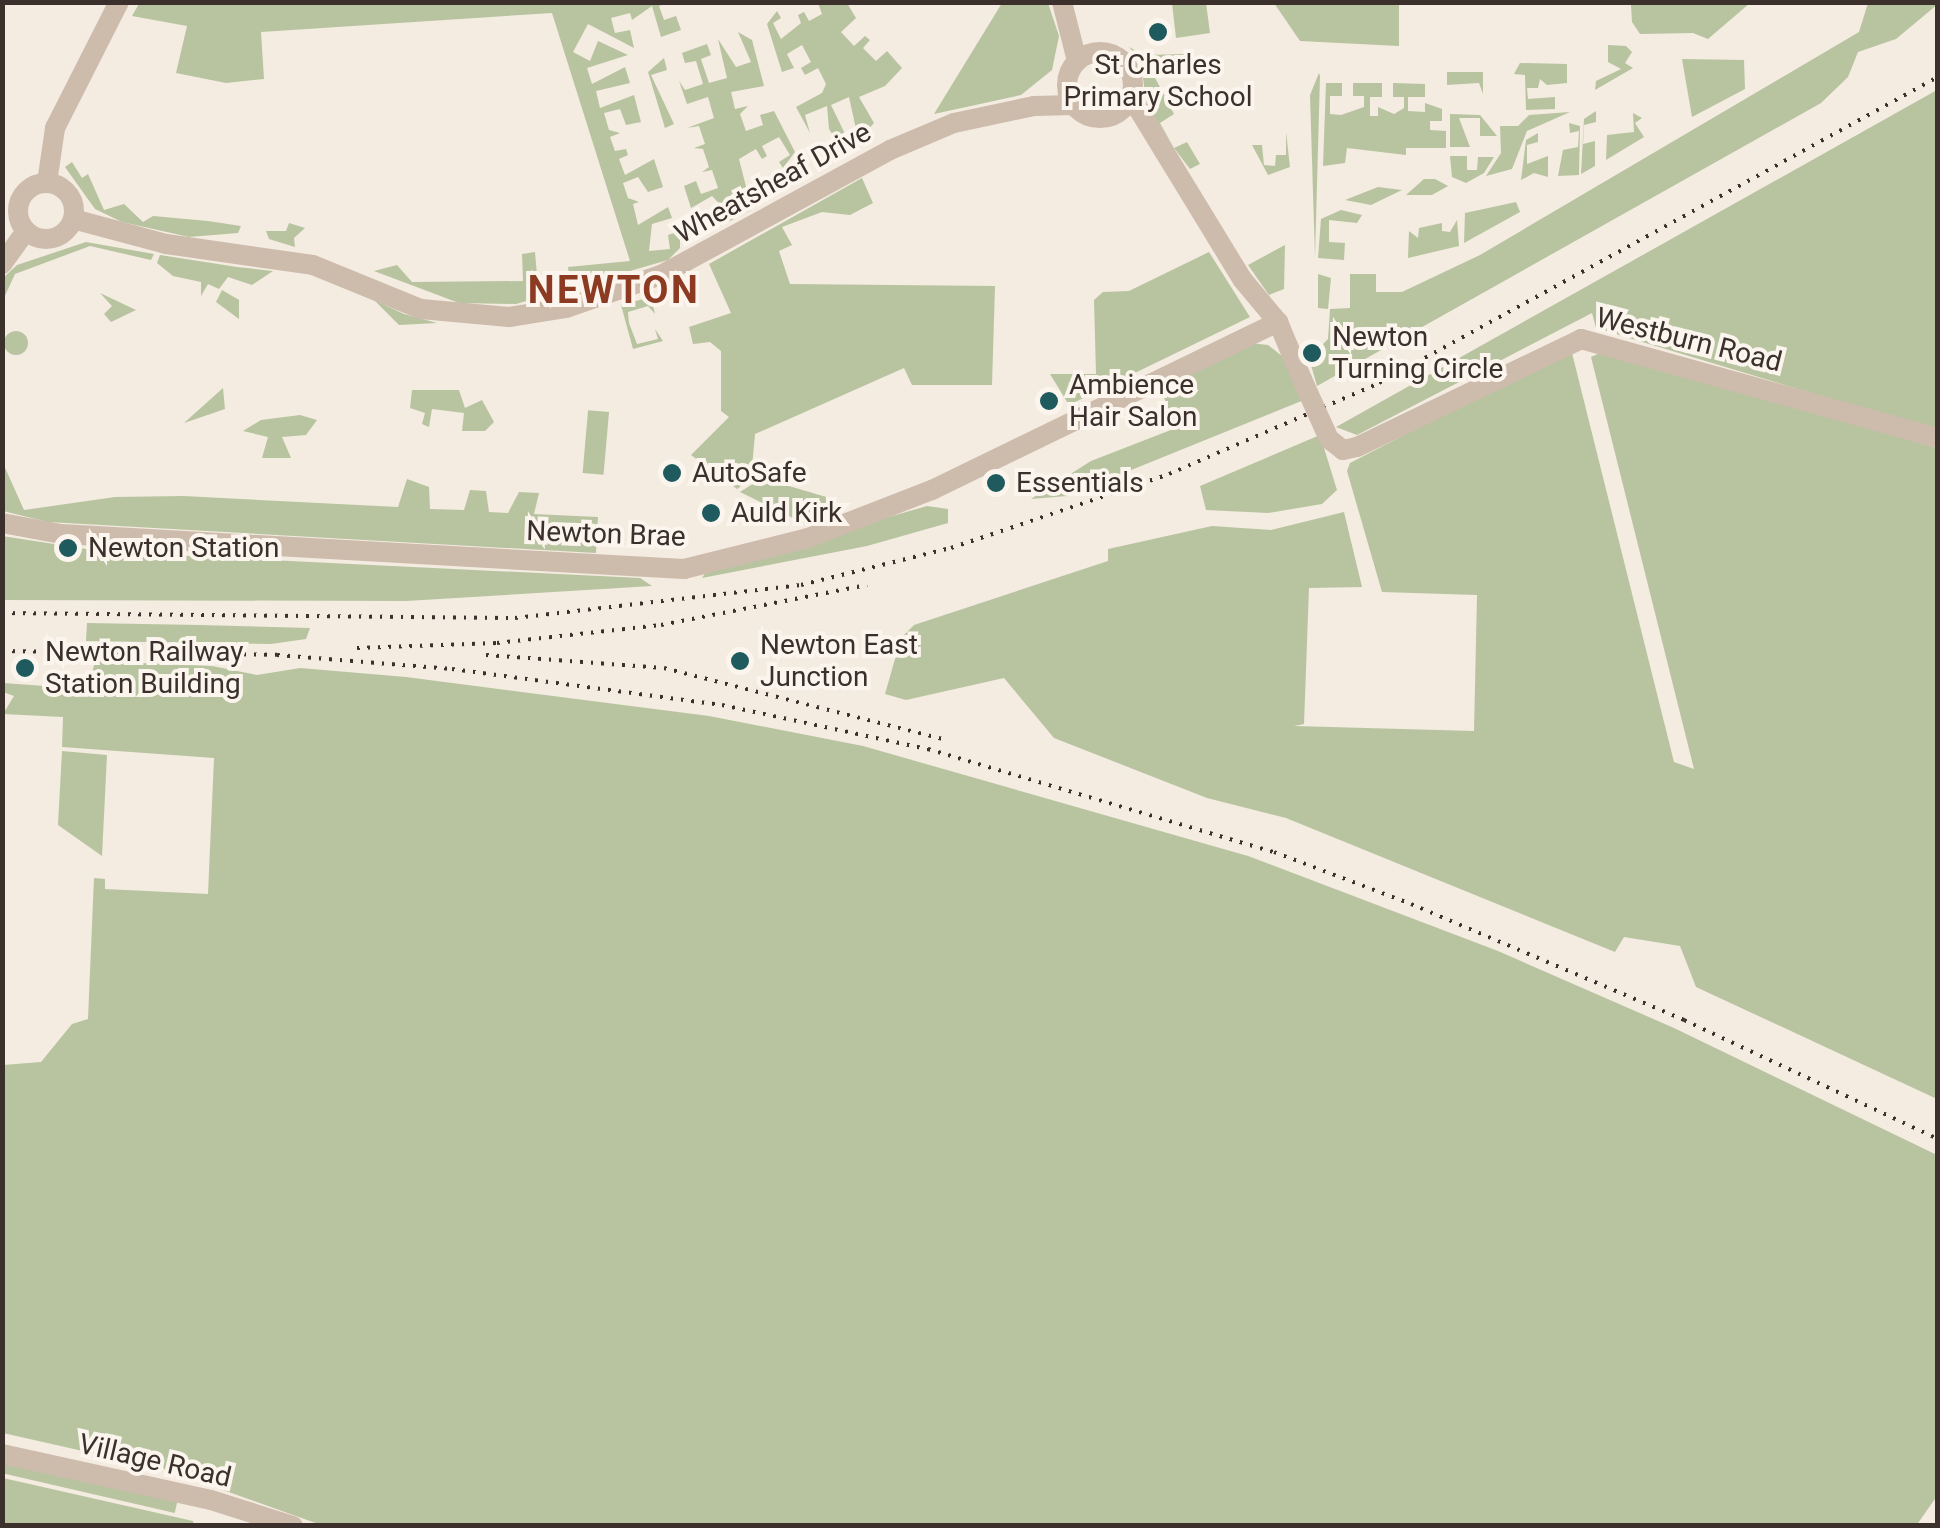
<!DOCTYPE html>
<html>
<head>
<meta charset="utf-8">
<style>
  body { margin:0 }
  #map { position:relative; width:1940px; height:1528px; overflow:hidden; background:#f4ebe1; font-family:Roboto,sans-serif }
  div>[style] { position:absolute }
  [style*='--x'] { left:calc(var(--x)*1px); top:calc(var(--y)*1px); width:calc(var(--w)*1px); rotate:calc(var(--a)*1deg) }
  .green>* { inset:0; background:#b8c4a0; transform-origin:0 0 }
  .round { border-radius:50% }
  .minor>* { height:20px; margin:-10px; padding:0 10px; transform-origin:10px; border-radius:10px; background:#cdbbac }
  .minor>.ring { margin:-10px; padding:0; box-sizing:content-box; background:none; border:20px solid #cdbbac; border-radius:50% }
  .rail>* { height:4px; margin-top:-2px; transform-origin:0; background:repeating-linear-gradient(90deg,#3b302b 0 2.5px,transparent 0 10.5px) }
  .minor-bridge>* { height:20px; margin:-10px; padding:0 10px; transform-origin:10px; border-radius:10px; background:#cdbbac }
  .dots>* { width:28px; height:28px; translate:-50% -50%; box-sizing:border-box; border:5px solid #fbf5ee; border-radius:50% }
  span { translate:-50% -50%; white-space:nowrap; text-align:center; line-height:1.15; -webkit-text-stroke:8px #fbf5ee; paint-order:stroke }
  .poi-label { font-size:28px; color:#3b302b }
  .left { translate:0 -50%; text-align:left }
  .street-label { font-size:28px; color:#3b302b }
  .district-label { font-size:38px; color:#8c3b22; font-weight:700; letter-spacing:2.5px }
  .frame { position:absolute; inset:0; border:5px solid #3b302b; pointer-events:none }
</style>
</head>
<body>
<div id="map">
  <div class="green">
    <div style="clip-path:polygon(140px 2px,667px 3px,659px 6px,664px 20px,676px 16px,681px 30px,661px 37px,652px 6px,632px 20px,630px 13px,611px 18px,615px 33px,630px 30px,634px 48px,588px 24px,573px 52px,590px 61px,598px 41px,628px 55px,587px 68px,592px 84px,625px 67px,630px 83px,596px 91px,600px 108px,634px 95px,641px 122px,626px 125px,620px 109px,604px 113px,609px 130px,620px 133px,610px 137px,615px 151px,626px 149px,628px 155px,619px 159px,625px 175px,654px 159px,663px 187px,648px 192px,638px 177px,623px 183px,628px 198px,639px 202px,633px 204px,638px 225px,668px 207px,672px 218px,652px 224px,649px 251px,670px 249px,668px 235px,680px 231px,680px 248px,668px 260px,516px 304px,459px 303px,374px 271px,397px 265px,412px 282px,523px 281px,522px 254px,535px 252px,538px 287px,570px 284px,568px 267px,630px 261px,552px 13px,261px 32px,264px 79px,226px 83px,176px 73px,187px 26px,132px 16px)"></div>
    <div style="clip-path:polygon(818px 3px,847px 3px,856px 18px,841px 32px,854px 46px,865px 36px,870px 40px,863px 48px,876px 61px,887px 51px,902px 68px,885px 86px,859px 97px,874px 123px,865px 133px,856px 129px,849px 97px,831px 105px,847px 138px,840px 146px,829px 129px,827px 106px,805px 115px,810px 133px,796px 107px,822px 93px,826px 84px,818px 68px,805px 75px,801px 68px,811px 62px,802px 45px,787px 54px,794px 68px,782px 72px,767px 24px,777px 11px,781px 18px,773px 23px,781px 39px,801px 23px,798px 15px,804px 12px,809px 21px,822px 14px)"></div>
    <div style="clip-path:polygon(1002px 3px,1048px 3px,1059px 36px,1052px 70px,1021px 95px,934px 114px)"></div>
    <div style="clip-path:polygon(1172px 3px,1206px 3px,1210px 33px,1176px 38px)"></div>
    <div style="clip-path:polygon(1274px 3px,1399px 3px,1399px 46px,1300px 41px)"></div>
    <div style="clip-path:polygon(1750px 3px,1708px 39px,1693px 33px,1640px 34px,1632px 22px,1631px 5px,1639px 3px)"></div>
    <div style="clip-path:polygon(1868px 3px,1938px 4px,1896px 39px,1858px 52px,1848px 77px,1821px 103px,1317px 386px,1309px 358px,1328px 339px,1330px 309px,1350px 308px,1350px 274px,1376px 274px,1376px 292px,1402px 292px,1480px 255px,1859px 32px)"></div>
    <div style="clip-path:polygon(738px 32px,752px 40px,764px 86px,731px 92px,735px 109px,748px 106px,740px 114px,746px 131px,763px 125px,760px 115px,774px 111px,795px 152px,783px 168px,779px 162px,790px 155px,779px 137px,762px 146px,767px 156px,762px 159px,756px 149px,739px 159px,752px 210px,712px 230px,703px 224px,709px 219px,715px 227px,732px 217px,712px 196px,691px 208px,684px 186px,696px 181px,701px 194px,718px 188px,712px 170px,702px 172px,709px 167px,703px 149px,694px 148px,705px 144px,699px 126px,687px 128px,714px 118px,708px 97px,687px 104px,679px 81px,685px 90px,703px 84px,696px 61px,685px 63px,682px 53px,707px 44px,711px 55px,701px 59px,709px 83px,727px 78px,718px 39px,736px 67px,751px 62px)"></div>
    <div style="clip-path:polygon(1608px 45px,1626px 46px,1632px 52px,1625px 63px,1633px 68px,1595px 90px,1596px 81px,1621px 69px,1608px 62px)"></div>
    <div style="clip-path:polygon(1129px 47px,1144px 55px,1187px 54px,1152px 72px,1174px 114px,1160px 123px,1174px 148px,1187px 142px,1200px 164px,1190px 169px,1174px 148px,1147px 105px,1140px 59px)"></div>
    <div style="clip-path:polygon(664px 58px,667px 70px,651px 75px,674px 124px,665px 128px,648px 72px)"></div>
    <div style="clip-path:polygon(1682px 59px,1744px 60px,1745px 89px,1692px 117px)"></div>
    <div style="clip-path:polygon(1520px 63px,1567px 64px,1567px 83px,1547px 85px,1540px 79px,1538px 88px,1527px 88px,1528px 99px,1555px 97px,1555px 109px,1526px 110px,1525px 75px,1514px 74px)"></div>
    <div style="clip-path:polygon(1447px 72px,1483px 72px,1483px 94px,1479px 83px,1447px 85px)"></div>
    <div style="clip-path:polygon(1319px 73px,1320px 76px,1315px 257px,1310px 95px)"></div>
    <div style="clip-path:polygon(1326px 83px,1342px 83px,1342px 96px,1330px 96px,1330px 114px,1341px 115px,1364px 107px,1364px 96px,1353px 96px,1353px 83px,1382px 83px,1382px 97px,1370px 97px,1370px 116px,1378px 116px,1378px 107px,1394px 114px,1404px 108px,1404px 97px,1393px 97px,1393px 83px,1425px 84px,1425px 97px,1408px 97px,1408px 111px,1425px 112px,1425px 103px,1442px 109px,1442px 121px,1430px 121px,1430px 130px,1446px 131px,1446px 148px,1406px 148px,1406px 155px,1347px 148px,1345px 163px,1323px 166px)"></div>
    <div style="clip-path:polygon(1937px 90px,1937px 431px,1596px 328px,1592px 313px,1357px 435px,1336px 427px)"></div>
    <div style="clip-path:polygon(1596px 111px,1596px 122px,1584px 125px,1583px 144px,1595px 141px,1595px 166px,1581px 174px,1584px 119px)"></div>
    <div style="clip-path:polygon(1570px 112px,1527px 131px,1512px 169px,1486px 176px,1501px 153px,1500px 126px,1518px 126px,1529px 115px)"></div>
    <div style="clip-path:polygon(1633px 113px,1642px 118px,1635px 123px,1644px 137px,1606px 160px,1607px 135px,1634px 132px)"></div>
    <div style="clip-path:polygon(1450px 114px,1480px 115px,1497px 136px,1480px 136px,1480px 118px,1459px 118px,1470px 147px,1450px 147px)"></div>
    <div style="clip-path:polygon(1569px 123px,1580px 126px,1579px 175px,1558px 176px,1563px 150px,1578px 147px,1579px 131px,1570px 133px)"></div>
    <div style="clip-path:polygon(1286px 132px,1290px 167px,1268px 175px,1252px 145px,1262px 145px,1264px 165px,1275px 166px,1276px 155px,1286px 155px)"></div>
    <div style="clip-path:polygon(1538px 133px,1538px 142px,1527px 145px,1527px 164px,1548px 156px,1548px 177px,1534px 173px,1521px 180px,1526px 140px)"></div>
    <div style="clip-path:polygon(1450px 156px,1467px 156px,1467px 170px,1477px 170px,1478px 157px,1494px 157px,1484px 173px,1466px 183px,1452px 177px)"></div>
    <div style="clip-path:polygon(72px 162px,82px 178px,88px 174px,104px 210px,124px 204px,143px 222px,153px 216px,208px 221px,241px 226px,238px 233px,189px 237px,122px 222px,95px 209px,65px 167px)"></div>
    <div style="clip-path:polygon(862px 178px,873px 203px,850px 215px,822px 212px,782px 227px,792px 245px,779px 251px,790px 284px,995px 286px,992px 385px,912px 385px,904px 368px,755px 434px,751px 479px,737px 489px,691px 455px,729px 417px,721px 411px,721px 351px,710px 342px,693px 344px,689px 327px,731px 313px,709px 264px)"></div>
    <div style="clip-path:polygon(1424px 179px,1435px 179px,1448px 186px,1432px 195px,1406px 195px)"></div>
    <div style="clip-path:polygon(1378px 187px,1402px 190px,1371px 205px,1345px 200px)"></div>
    <div style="clip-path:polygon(1516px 202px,1520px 212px,1464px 243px,1465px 213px)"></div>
    <div style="clip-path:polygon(1341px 210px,1362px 215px,1357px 223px,1329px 220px,1329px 242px,1345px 243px,1344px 260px,1318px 258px,1321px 219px)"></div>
    <div style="clip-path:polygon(1457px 220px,1459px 246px,1408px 258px,1409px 231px,1418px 238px,1419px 228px,1442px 223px,1442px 231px,1450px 232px)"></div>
    <div style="clip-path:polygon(289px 223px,305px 228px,294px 238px,295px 247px,269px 239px,266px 231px,286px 231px)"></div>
    <div style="clip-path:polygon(86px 242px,154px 254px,151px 260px,90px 246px,15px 274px,3px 300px,3px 278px,17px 265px)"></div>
    <div style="clip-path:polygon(1285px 245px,1284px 289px,1269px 295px,1248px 265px)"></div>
    <div style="clip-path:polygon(1209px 252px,1250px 317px,1069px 405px,1050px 374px,1096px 374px,1094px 300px,1103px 292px,1129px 291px)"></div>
    <div style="clip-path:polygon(160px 255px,237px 267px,273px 271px,252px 285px,228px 277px,219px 289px,208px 284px,201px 296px,201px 282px,173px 276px,157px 263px)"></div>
    <div style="clip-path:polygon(1318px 274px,1331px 278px,1328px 309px,1318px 308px)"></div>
    <div style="clip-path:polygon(222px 290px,239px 300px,239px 319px,216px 302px)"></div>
    <div style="clip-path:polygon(100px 293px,136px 310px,111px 322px,104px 314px,112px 306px)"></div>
    <div style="clip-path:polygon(651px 297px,655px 314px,648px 306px,628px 312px,629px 323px,637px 344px,658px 339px,655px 329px,663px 341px,633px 349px,621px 305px)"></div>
    <div style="clip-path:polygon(374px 300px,404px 314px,437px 323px,399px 325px)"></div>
    <div class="round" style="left:4px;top:331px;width:24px;height:24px"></div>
    <div style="clip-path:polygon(1250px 343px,1268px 345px,1282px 356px,1304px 400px,1067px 496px,1031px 499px,1091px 461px,1176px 428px,1159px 385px)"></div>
    <div style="clip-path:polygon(1571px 349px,1674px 762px,1694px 769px,1591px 357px,1607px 350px,1937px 448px,1937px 1099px,1696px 987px,1680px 946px,1624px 937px,1615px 952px,1286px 818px,1207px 798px,1054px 738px,1004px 678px,906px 700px,885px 694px,901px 638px,914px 625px,1108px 561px,1108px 549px,1212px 526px,1271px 530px,1344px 512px,1362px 587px,1309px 588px,1304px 724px,1294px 726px,1474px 731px,1477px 595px,1382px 592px,1347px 471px,1350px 463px)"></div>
    <div style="clip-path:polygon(223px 388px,225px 409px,184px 423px)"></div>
    <div style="clip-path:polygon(412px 390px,459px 390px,465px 408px,482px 400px,494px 422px,485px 431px,462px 431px,464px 413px,432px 409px,429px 427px,422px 424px,425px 413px,410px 408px)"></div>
    <div style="left:609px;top:412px;width:63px;height:21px;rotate:95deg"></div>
    <div style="clip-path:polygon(300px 415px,317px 420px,306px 435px,282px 437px,291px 458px,262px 458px,268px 437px,243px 431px,261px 420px)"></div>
    <div style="clip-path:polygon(1320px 435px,1337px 490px,1322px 504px,1268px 513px,1206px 510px,1200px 486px)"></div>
    <div style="clip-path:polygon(2px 461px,24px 510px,115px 497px,183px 496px,398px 507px,407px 479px,429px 487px,430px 509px,464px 510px,470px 490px,486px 491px,489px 512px,508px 513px,519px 492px,539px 493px,534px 514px,598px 517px,596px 553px,48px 522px,3px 511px)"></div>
    <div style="clip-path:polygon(762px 478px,789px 486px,833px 499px,803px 523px,740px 492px)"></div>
    <div style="clip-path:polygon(927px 506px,948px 509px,948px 523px,867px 546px,702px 578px,708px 569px)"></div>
    <div style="clip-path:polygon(2px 536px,106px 552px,640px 578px,652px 586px,406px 601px,3px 600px)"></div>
    <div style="clip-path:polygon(87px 623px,199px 625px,310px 628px,306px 639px,271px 644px,86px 641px)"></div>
    <div style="clip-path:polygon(95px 661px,212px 666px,257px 675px,300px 668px,406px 677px,709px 716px,863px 746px,1248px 856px,1498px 951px,1674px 1028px,1937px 1155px,1937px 1496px,1916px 1526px,324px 1526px,167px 1470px,3px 1433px,3px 1065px,41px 1062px,72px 1024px,88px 1019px,94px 878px,105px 879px,105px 889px,208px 894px,214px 758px,62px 747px,63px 717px,3px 714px,14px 696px,3px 692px,3px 683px,45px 686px,50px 679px,75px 687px,90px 682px)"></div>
    <div style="clip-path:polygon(62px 751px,107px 755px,102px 856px,58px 825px)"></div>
    <div style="left:3px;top:1461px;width:179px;height:12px;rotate:13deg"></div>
    <div style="clip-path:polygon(3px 1478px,193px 1521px,194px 1525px,3px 1525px)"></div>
  </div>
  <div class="minor">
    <div style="--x:1062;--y:2;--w:61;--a:75.7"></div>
    <div class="ring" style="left:1067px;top:52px;width:46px;height:46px"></div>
    <div style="--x:1131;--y:97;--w:213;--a:58.6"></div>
    <div style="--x:1242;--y:279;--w:56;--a:50.1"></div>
    <div style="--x:1278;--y:322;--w:62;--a:67.2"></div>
    <div class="ring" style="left:18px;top:183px;width:36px;height:36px"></div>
    <div style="--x:47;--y:183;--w:56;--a:-81.7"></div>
    <div style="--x:55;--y:128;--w:141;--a:-63.1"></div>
    <div style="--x:73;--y:219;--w:96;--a:15"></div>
    <div style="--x:166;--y:244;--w:148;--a:8.1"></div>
    <div style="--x:313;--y:265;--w:117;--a:22.2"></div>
    <div style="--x:421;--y:309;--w:88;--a:5.2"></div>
    <div style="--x:509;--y:317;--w:58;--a:-9"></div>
    <div style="--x:566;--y:308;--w:101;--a:-19.2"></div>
    <div style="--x:661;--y:275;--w:261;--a:-28.6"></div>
    <div style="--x:890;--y:150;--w:69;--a:-22.9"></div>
    <div style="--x:954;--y:123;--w:82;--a:-12"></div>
    <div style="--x:1034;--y:106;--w:40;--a:-1.4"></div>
    <div style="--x:2;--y:264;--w:41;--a:-54"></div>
    <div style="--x:1329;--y:439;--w:18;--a:38"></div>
    <div style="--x:1343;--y:450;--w:14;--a:-12"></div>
    <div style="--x:1357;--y:447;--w:249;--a:-25.7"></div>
    <div style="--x:1581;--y:339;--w:370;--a:15.5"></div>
    <div style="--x:2;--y:523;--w:60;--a:10.6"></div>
    <div style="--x:61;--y:534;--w:624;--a:3.22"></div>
    <div style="--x:684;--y:569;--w:128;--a:-14"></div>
    <div style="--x:808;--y:538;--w:133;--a:-21.2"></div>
    <div style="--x:932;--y:490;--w:385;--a:-25.9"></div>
    <div style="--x:2;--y:1454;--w:214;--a:12.4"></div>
    <div style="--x:211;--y:1500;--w:86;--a:17.6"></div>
  </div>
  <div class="rail">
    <div style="--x:2;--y:613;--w:513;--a:0.56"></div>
    <div style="--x:515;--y:618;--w:288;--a:-6.6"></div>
    <div style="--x:801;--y:585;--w:154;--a:-13.9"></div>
    <div style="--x:951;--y:548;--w:230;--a:-18.7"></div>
    <div style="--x:1169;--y:474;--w:229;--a:-23.4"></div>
    <div style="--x:1379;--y:383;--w:637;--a:-28.7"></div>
    <div style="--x:357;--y:648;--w:140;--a:-2"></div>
    <div style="--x:497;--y:643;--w:165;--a:-6.3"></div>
    <div style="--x:661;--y:625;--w:210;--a:-11"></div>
    <div style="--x:2;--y:651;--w:275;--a:0.8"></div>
    <div style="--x:277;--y:655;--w:176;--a:4.6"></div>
    <div style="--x:452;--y:669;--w:272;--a:7.6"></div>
    <div style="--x:722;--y:705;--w:211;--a:12.1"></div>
    <div style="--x:928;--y:749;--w:361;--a:16.6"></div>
    <div style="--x:1274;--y:852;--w:147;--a:20.8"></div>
    <div style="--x:1411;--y:904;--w:297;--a:23"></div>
    <div style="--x:1684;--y:1020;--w:280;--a:25.1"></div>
    <div style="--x:486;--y:655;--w:178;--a:4.2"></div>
    <div style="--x:664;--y:668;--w:287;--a:14.3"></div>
  </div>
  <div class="minor-bridge">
    <div style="--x:1302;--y:379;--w:66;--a:65.8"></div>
  </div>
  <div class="dots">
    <div style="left:1158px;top:32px;background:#1f5a5e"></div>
    <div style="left:1312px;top:353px;background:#1f5a5e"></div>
    <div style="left:1049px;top:401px;background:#1f5a5e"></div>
    <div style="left:672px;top:473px;background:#1f5a5e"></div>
    <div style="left:996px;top:483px;background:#1f5a5e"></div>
    <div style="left:711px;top:513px;background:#1f5a5e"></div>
    <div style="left:68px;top:548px;background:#1f5a5e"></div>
    <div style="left:740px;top:661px;background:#1f5a5e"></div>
    <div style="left:25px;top:668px;background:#1f5a5e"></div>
  </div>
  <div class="poi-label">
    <span style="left:1158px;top:81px">St Charles<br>Primary School</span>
    <span class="left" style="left:1332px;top:353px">Newton<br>Turning Circle</span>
    <span class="left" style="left:1069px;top:401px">Ambience<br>Hair Salon</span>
    <span class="left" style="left:692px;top:473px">AutoSafe</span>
    <span class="left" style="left:1016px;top:483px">Essentials</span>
    <span class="left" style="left:731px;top:513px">Auld Kirk</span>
    <span class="left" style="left:88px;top:548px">Newton Station</span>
    <span class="left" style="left:760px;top:661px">Newton East<br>Junction</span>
    <span class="left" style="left:45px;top:668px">Newton Railway<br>Station Building</span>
  </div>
  <div class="street-label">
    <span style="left:773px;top:183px;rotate:-29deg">Wheatsheaf Drive</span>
    <span style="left:1689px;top:340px;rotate:14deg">Westburn Road</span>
    <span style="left:606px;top:534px;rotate:2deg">Newton Brae</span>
    <span style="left:155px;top:1461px;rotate:13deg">Village Road</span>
  </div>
  <div class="district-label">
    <span style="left:614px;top:291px">NEWTON</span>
  </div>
  <div class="frame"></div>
</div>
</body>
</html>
